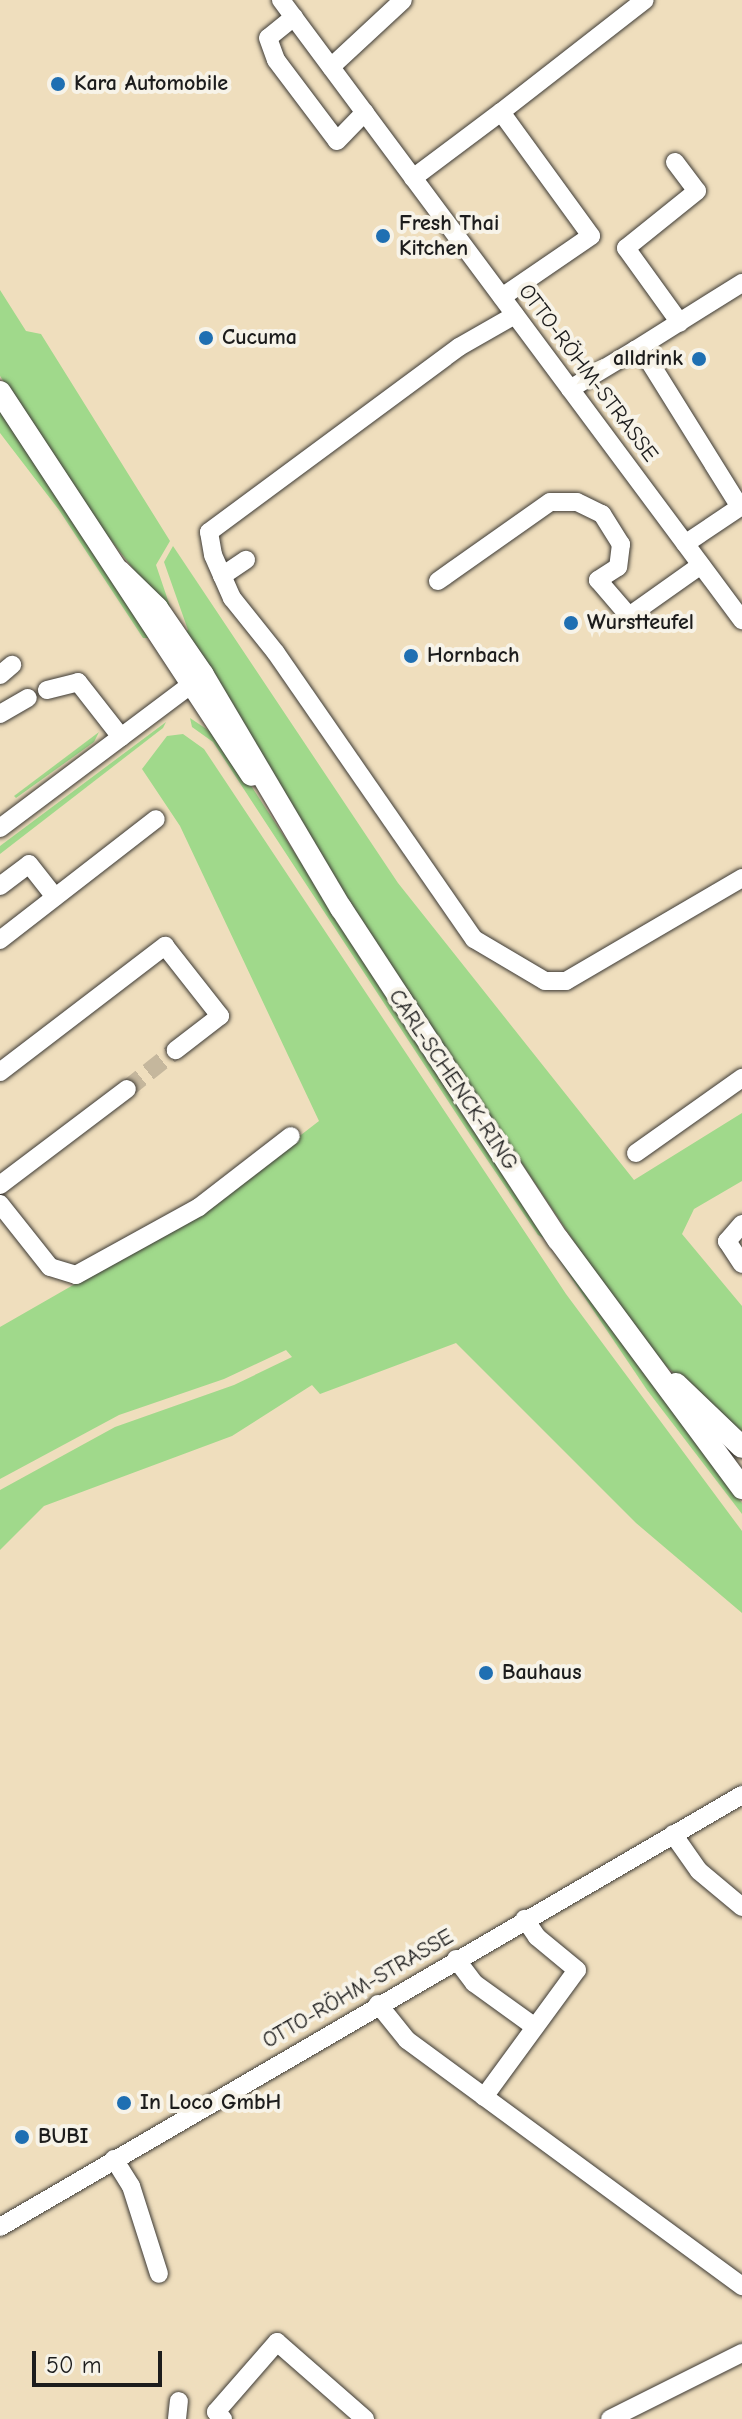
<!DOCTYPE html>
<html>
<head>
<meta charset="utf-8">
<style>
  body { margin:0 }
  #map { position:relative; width:742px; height:2419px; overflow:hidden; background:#efdebd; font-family:"Comic Neue",sans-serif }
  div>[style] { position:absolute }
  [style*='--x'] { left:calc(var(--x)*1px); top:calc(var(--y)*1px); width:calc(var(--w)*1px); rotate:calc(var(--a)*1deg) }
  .green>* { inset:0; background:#a0d98b }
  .minor-tunnel>* { height:18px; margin-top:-9px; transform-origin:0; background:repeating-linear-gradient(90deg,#c5b79d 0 18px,transparent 0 27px) }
  .roads { filter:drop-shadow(0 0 2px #3c3934) drop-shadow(0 0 2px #3c3934) }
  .minor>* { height:18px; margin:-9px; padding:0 9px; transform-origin:9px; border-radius:9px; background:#fff }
  .major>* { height:22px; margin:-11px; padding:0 11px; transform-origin:11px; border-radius:11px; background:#fff }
  .dots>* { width:22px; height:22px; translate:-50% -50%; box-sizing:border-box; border:4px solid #f7f3e8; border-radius:50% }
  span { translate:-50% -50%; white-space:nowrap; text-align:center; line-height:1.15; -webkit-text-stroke:8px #f7f3e8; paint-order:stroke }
  .poi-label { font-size:22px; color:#1c1c1c; font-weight:700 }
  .left { translate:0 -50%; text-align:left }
  .right { translate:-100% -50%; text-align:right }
  .street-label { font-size:22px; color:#1c1c1c }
  .scale { position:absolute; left:32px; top:2351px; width:130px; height:36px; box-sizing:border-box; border:4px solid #1c1c1c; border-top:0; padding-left:10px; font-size:24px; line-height:28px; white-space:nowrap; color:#1c1c1c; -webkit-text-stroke:6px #f7f3e8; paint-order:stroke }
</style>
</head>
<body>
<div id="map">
  <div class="green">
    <div style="clip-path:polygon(0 290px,26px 331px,41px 334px,170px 541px,156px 565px,176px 624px,100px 526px,0 376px)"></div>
    <div style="clip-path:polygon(0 410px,152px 638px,143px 638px,59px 510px,0 433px)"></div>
    <div style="clip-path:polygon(173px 546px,398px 883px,634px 1180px,742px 1113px,742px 1181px,694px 1209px,682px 1234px,742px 1306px,742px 1433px,666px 1366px,611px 1297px,339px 889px,182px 634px,188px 630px,164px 562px)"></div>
    <div style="clip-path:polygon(190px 718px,220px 738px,547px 1240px,538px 1235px,467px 1130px,213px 742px,192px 727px)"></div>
    <div style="clip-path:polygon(166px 722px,163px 728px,0 854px,0 846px)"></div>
    <div style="clip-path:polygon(99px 732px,94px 742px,16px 798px,14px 796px)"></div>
    <div style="clip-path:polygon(183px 734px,204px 749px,566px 1294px,742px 1531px,742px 1613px,636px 1523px,456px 1343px,320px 1394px,312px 1385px,232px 1436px,44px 1506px,0 1550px,0 1490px,115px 1427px,234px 1385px,292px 1357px,286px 1350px,224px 1379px,119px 1415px,0 1479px,0 1327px,204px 1210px,319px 1121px,180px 826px,142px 769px,167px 736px)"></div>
    <div style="clip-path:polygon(554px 1252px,742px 1503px,742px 1514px,647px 1390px)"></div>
  </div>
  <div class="minor-tunnel">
    <div style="--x:127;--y:1089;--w:63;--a:-38.5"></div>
  </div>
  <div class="roads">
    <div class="minor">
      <div style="--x:281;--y:0;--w:773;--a:53.37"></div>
      <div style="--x:294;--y:17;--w:33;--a:141"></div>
      <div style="--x:268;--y:38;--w:23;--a:70"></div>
      <div style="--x:276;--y:60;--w:101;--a:53"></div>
      <div style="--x:337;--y:141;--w:40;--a:-46"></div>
      <div style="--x:331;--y:67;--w:98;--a:-42.9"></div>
      <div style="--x:501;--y:112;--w:182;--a:-37.9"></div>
      <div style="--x:675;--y:162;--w:36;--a:53"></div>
      <div style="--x:697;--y:191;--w:91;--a:141.2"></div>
      <div style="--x:626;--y:248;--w:92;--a:54.2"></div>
      <div style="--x:413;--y:178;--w:110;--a:-36.9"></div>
      <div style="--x:501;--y:112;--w:153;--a:54"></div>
      <div style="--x:591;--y:236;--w:108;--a:145.6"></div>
      <div style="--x:515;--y:315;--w:64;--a:150.3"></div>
      <div style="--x:459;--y:347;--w:311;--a:143.5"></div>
      <div style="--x:209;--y:532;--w:23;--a:80"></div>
      <div style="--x:213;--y:555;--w:47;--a:66.2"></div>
      <div style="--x:232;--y:598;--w:70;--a:51.3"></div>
      <div style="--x:276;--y:653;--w:348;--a:55.3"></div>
      <div style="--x:474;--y:939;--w:82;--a:30.6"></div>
      <div style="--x:545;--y:981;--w:21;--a:0"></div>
      <div style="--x:566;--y:981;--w:204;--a:-30.3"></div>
      <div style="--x:635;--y:350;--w:126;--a:-32.1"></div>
      <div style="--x:570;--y:389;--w:76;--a:-31"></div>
      <div style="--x:635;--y:350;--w:18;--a:38"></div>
      <div style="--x:649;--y:361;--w:172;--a:58.1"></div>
      <div style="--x:740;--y:507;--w:66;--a:146.1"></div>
      <div style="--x:222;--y:576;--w:29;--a:-34"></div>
      <div style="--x:438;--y:581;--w:137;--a:-35.2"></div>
      <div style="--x:550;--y:502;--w:27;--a:0"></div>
      <div style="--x:577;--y:502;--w:28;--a:26"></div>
      <div style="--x:602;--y:514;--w:36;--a:58"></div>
      <div style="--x:621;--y:544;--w:23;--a:97"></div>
      <div style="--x:618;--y:567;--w:24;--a:147"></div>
      <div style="--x:598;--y:580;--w:48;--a:49.3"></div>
      <div style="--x:629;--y:616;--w:88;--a:-35.3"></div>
      <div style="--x:0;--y:675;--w:16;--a:-40"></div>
      <div style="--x:47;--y:690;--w:32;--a:-14"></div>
      <div style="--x:78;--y:682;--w:70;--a:52"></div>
      <div style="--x:0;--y:714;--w:32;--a:-30"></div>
      <div style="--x:0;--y:828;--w:251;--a:-36.9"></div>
      <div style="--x:0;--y:886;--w:36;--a:-37"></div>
      <div style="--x:29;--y:864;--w:42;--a:51.8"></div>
      <div style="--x:0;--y:940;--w:197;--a:-37.8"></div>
      <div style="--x:0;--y:1072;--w:208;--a:-37.4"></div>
      <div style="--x:165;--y:946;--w:89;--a:51.8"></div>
      <div style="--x:220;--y:1016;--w:56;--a:142.3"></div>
      <div style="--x:636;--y:1153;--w:130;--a:-35.3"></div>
      <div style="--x:0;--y:1185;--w:159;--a:-37.1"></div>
      <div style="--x:0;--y:1204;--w:80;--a:51.6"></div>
      <div style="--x:50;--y:1267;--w:27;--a:17"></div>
      <div style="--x:76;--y:1275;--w:141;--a:-28.9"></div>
      <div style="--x:199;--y:1207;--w:116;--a:-37.7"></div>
      <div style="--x:742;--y:1224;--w:23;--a:131"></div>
      <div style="--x:727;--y:1241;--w:27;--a:57"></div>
      <div style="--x:673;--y:1834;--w:45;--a:54.9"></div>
      <div style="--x:699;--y:1871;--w:56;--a:39.9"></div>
      <div style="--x:456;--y:1959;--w:30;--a:53"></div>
      <div style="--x:474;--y:1983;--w:75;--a:35.8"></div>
      <div style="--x:378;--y:2004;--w:46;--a:51.1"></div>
      <div style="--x:407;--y:2040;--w:416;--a:36.3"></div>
      <div style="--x:484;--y:2097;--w:157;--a:-53.8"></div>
      <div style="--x:577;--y:1970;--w:52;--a:-140.5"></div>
      <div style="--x:537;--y:1937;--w:22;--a:-124"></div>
      <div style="--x:114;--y:2159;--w:32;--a:58"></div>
      <div style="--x:131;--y:2186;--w:92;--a:72.3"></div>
      <div style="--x:0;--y:2227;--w:859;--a:-30.21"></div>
      <div style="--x:177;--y:2419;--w:18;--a:-84"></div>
      <div style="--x:223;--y:2419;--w:10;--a:-135"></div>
      <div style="--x:216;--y:2412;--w:93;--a:-48.9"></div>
      <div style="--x:277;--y:2342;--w:117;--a:41.2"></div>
      <div style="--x:610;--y:2419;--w:148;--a:-26.6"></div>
    </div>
    <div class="major">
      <div style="--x:0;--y:392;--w:458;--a:56.7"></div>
      <div style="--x:119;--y:571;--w:53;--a:44.2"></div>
      <div style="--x:157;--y:608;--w:81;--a:55.5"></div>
      <div style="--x:203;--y:675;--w:271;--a:59.4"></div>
      <div style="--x:341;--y:908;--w:396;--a:56.8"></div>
      <div style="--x:558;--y:1239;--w:310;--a:53.5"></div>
      <div style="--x:676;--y:1384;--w:91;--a:43.7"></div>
    </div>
  </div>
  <div class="dots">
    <div style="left:58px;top:84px;background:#1f6fb2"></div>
    <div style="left:383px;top:236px;background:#1f6fb2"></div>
    <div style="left:206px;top:338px;background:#1f6fb2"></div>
    <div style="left:699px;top:359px;background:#1f6fb2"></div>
    <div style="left:571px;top:623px;background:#1f6fb2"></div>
    <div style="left:411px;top:656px;background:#1f6fb2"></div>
    <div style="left:486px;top:1673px;background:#1f6fb2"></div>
    <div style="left:124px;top:2103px;background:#1f6fb2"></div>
    <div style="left:22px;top:2137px;background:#1f6fb2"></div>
  </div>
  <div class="poi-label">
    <span class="left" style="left:74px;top:84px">Kara Automobile</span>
    <span class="left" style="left:399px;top:236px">Fresh Thai<br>Kitchen</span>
    <span class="left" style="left:222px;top:338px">Cucuma</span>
    <span class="right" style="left:683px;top:359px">alldrink</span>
    <span class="left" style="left:587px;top:623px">Wurstteufel</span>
    <span class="left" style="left:427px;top:656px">Hornbach</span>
    <span class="left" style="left:502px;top:1673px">Bauhaus</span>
    <span class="left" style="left:140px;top:2103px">In Loco GmbH</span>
    <span class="left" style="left:38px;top:2137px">BUBI</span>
  </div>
  <div class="street-label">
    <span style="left:588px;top:373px;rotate:53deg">OTTO-RÖHM-STRASSE</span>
    <span style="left:453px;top:1080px;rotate:56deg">CARL-SCHENCK-RING</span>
    <span style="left:358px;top:1989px;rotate:-30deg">OTTO-RÖHM-STRASSE</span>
  </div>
  <div class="scale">50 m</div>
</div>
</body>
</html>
